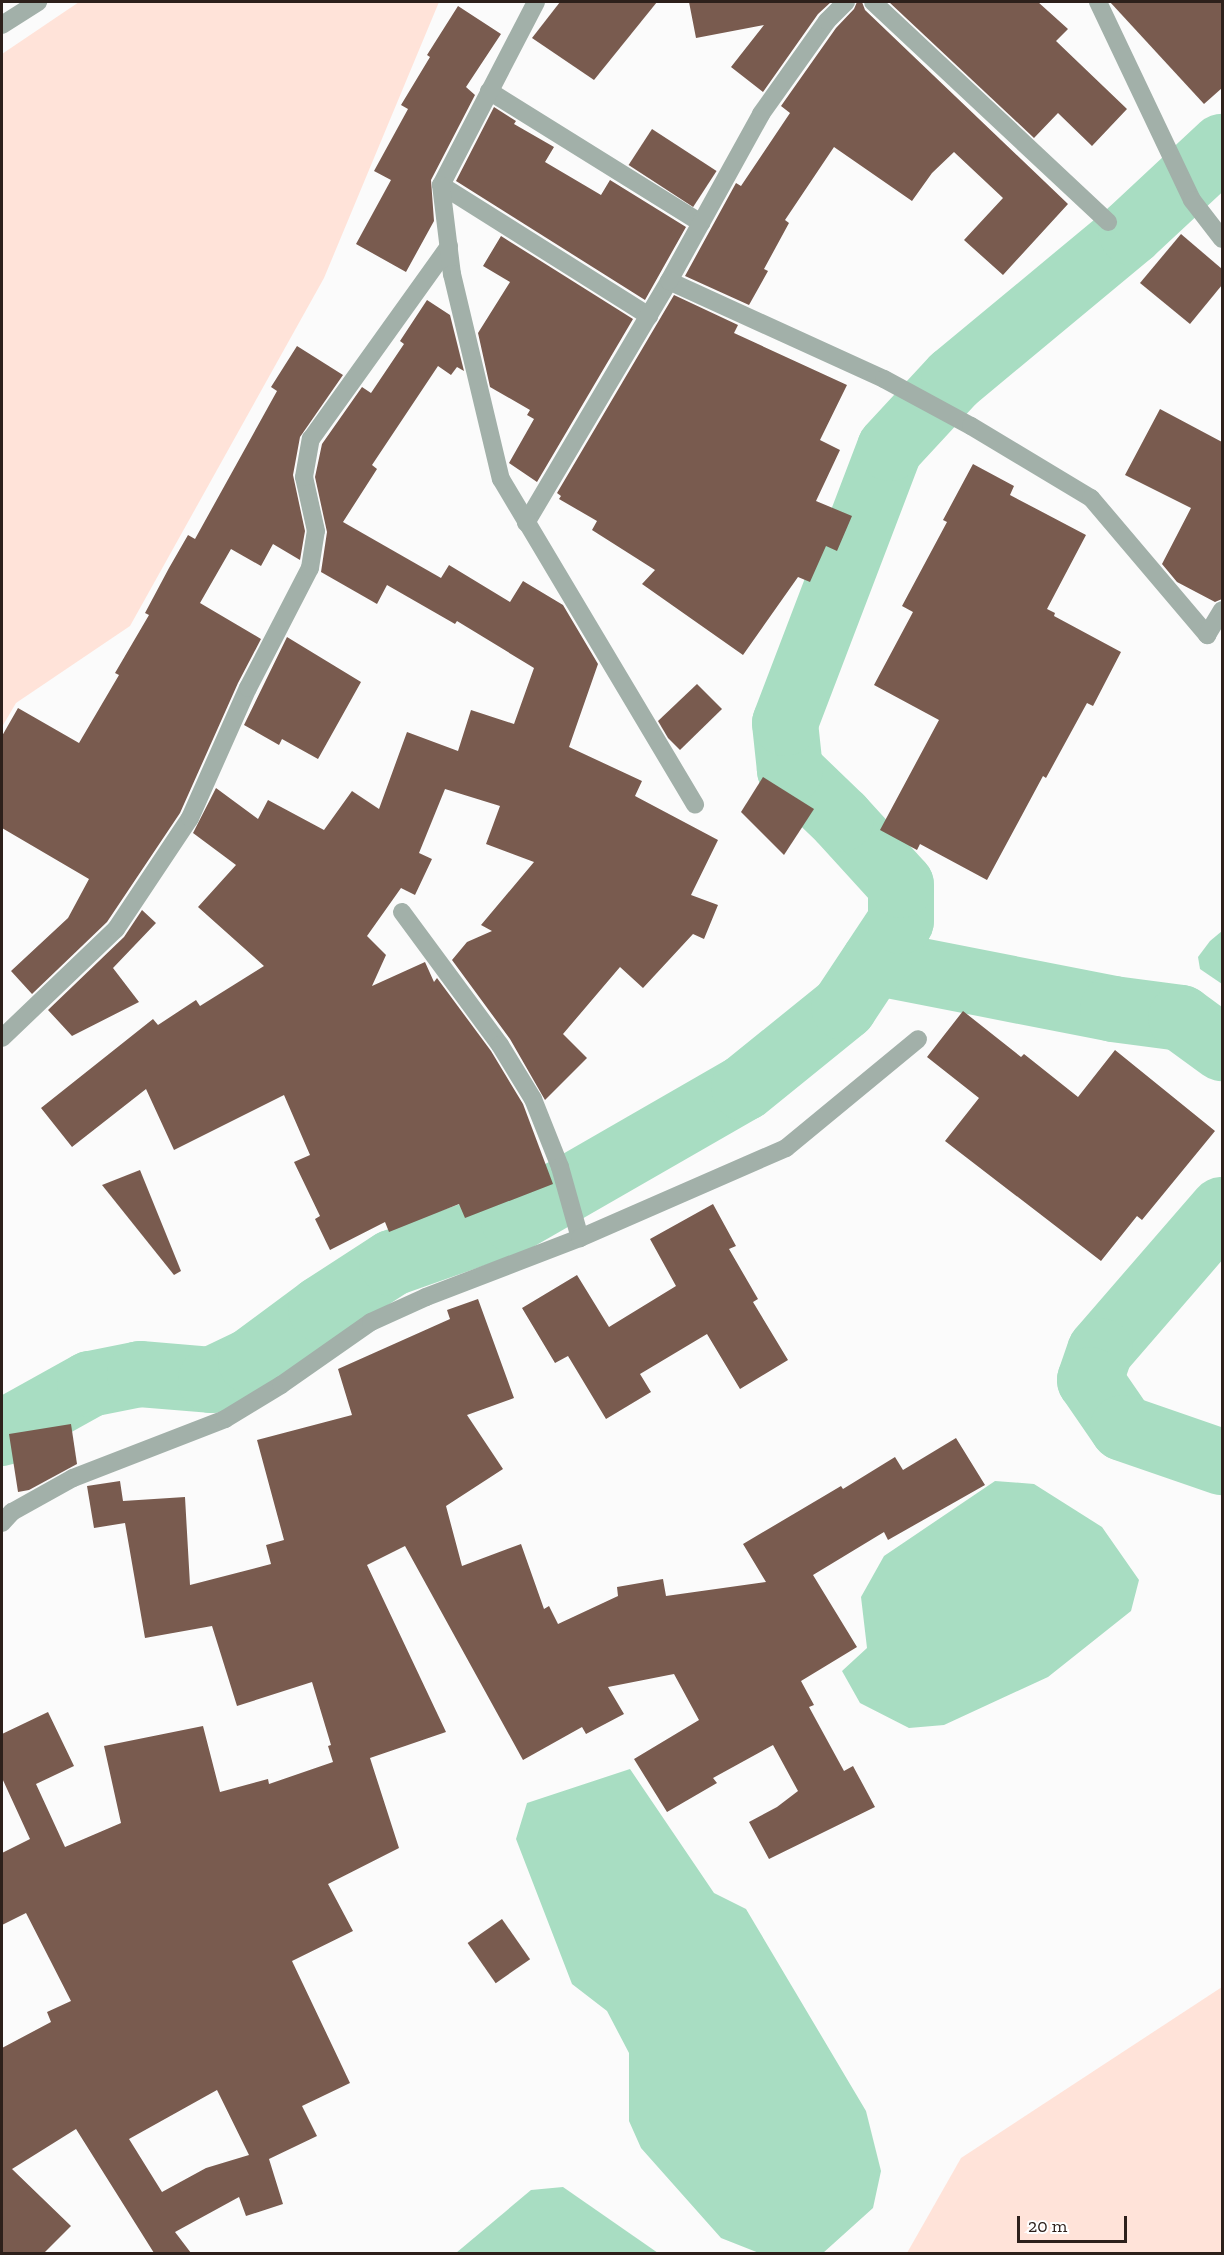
<!DOCTYPE html>
<html>
<head>
<meta charset="utf-8">
<style>
  body { margin:0 }
  #map { position:relative; width:1224px; height:2255px; overflow:hidden; background:#fbfbfb; font-family:"Zilla Slab",serif }
  div>[style] { position:absolute }
  [style*='--x'] { left:calc(var(--x)*1px); top:calc(var(--y)*1px); width:calc(var(--w)*1px); rotate:calc(var(--a)*1deg) }
  .green>* { inset:0; background:#ffe3d9 }
  .water>* { inset:0; background:#a8ddc2 }
  .river>* { height:66px; margin:-33px; padding:0 33px; transform-origin:33px; border-radius:33px; background:#a8ddc2 }
  .building>* { inset:0; background:#795b4f; transform-origin:0 0 }
  .lane>* { height:18px; margin:-9px; padding:0 9px; transform-origin:9px; border-radius:9px; background:#a2b0a9 }
  .street>* { height:18px; margin:-9px; padding:0 9px; transform-origin:9px; border-radius:9px; background:#a2b0a9 }
  span { translate:-50% -50%; white-space:nowrap; text-align:center; line-height:1.15; -webkit-text-stroke:6px #fff; paint-order:stroke }
  .frame { position:absolute; inset:0; border:3px solid #2d201b; pointer-events:none }
  .scale { position:absolute; left:1017px; top:2216px; width:110px; height:27px; box-sizing:border-box; border:3px solid #2d201b; border-top:0; padding-left:8px; font-size:18px; line-height:21px; white-space:nowrap; color:#2d201b; -webkit-text-stroke:4px #fff; paint-order:stroke }
</style>
</head>
<body>
<div id="map">
  <div class="green">
    <div style="clip-path:polygon(79px 2px,439px 2px,324px 278px,130px 626px,16px 703px,2px 727px,2px 54px)"></div>
    <div style="clip-path:polygon(1222px 1987px,1222px 2253px,907px 2253px,961px 2158px)"></div>
  </div>
  <div class="water">
    <div style="clip-path:polygon(1222px 931px,1222px 984px,1200px 969px,1198px 957px,1210px 941px)"></div>
    <div style="clip-path:polygon(995px 1481px,1034px 1484px,1102px 1527px,1139px 1580px,1131px 1611px,1048px 1677px,944px 1725px,909px 1728px,860px 1703px,842px 1671px,867px 1648px,861px 1597px,884px 1556px)"></div>
    <div style="clip-path:polygon(630px 1769px,714px 1893px,746px 1909px,866px 2111px,881px 2171px,873px 2208px,823px 2253px,759px 2253px,721px 2238px,641px 2148px,629px 2121px,629px 2053px,607px 2011px,572px 1984px,516px 1839px,527px 1803px)"></div>
    <div style="clip-path:polygon(563px 2187px,658px 2253px,456px 2253px,531px 2190px)"></div>
  </div>
  <div class="river">
    <div style="--x:874;--y:962;--w:244;--a:11.1"></div>
    <div style="--x:1113;--y:1009;--w:69;--a:7.5"></div>
    <div style="--x:1181;--y:1018;--w:51;--a:36.2"></div>
    <div style="--x:1222;--y:1210;--w:186;--a:130.9"></div>
    <div style="--x:1100;--y:1351;--w:31;--a:109"></div>
    <div style="--x:1090;--y:1380;--w:58;--a:55.5"></div>
    <div style="--x:1123;--y:1428;--w:105;--a:19"></div>
    <div style="--x:2;--y:1433;--w:101;--a:-29.1"></div>
    <div style="--x:90;--y:1384;--w:51;--a:-11.3"></div>
    <div style="--x:140;--y:1374;--w:71;--a:4.8"></div>
    <div style="--x:211;--y:1380;--w:44;--a:-25.4"></div>
    <div style="--x:251;--y:1361;--w:87;--a:-36.6"></div>
    <div style="--x:321;--y:1309;--w:85;--a:-32.9"></div>
    <div style="--x:392;--y:1263;--w:129;--a:-19.4"></div>
    <div style="--x:514;--y:1220;--w:265;--a:-29.9"></div>
    <div style="--x:744;--y:1088;--w:129;--a:-39"></div>
    <div style="--x:844;--y:1007;--w:103;--a:-56.5"></div>
    <div style="--x:901;--y:921;--w:36;--a:-90"></div>
    <div style="--x:901;--y:885;--w:89;--a:-132.3"></div>
    <div style="--x:841;--y:819;--w:71;--a:-136.1"></div>
    <div style="--x:790;--y:770;--w:47;--a:-96.1"></div>
    <div style="--x:785;--y:723;--w:294;--a:-69.1"></div>
    <div style="--x:890;--y:448;--w:94;--a:-47.2"></div>
    <div style="--x:954;--y:379;--w:230;--a:-39.7"></div>
    <div style="--x:1131;--y:232;--w:125;--a:-43"></div>
  </div>
  <div class="building">
    <div style="clip-path:polygon(560px 2px,657px 2px,594px 80px,532px 38px)"></div>
    <div style="clip-path:polygon(689px 2px,831px 2px,818px 14px,763px 92px,731px 67px,764px 25px,696px 38px)"></div>
    <div style="clip-path:polygon(857px 2px,862px 2px,865px 10px,1068px 204px,1003px 275px,964px 240px,1003px 198px,954px 152px,932px 173px,912px 201px,834px 147px,785px 220px,789px 223px,764px 269px,768px 271px,749px 305px,685px 276px,736px 183px,741px 186px,790px 113px,781px 106px,836px 28px,854px 9px)"></div>
    <div style="clip-path:polygon(889px 2px,1038px 2px,1068px 29px,1056px 41px,1127px 109px,1092px 146px,1058px 113px,1034px 138px)"></div>
    <div style="clip-path:polygon(1110px 2px,1222px 2px,1222px 88px,1204px 104px)"></div>
    <div style="clip-path:polygon(458px 6px,501px 34px,466px 87px,475px 95px,431px 180px,434px 221px,406px 272px,356px 244px,391px 180px,374px 171px,408px 109px,401px 105px,430px 57px,427px 55px)"></div>
    <div style="clip-path:polygon(494px 107px,516px 121px,514px 124px,554px 147px,545px 162px,601px 195px,610px 180px,686px 227px,645px 300px,456px 181px)"></div>
    <div style="left:652px;top:129px;width:77px;height:43px;rotate:33deg"></div>
    <div style="clip-path:polygon(1181px 234px,1222px 269px,1222px 285px,1190px 324px,1140px 283px)"></div>
    <div style="clip-path:polygon(501px 236px,633px 319px,537px 482px,509px 463px,534px 419px,527px 415px,530px 410px,490px 387px,478px 333px,510px 282px,483px 266px)"></div>
    <div style="clip-path:polygon(674px 295px,738px 325px,734px 333px,847px 385px,820px 440px,840px 450px,816px 501px,852px 516px,837px 551px,826px 546px,810px 582px,798px 577px,743px 655px,642px 584px,655px 570px,592px 530px,597px 521px,559px 499px,561px 496px,557px 493px)"></div>
    <div style="clip-path:polygon(427px 300px,450px 315px,464px 371px,457px 367px,451px 375px,438px 366px,372px 465px,377px 469px,343px 522px,441px 578px,449px 565px,510px 602px,523px 581px,563px 605px,598px 664px,569px 747px,642px 781px,635px 796px,718px 840px,691px 895px,718px 905px,704px 939px,693px 934px,643px 988px,620px 967px,563px 1034px,587px 1058px,545px 1100px,510px 1039px,452px 960px,467px 942px,492px 931px,481px 925px,534px 862px,486px 844px,500px 806px,445px 789px,419px 853px,432px 859px,415px 895px,401px 888px,367px 936px,386px 955px,372px 986px,425px 962px,434px 982px,437px 978px,491px 1051px,523px 1104px,553px 1184px,465px 1218px,459px 1204px,389px 1232px,385px 1222px,330px 1250px,315px 1219px,320px 1216px,294px 1162px,310px 1155px,284px 1095px,174px 1150px,146px 1089px,72px 1147px,41px 1108px,153px 1019px,158px 1025px,196px 1000px,200px 1006px,264px 966px,198px 907px,236px 865px,193px 833px,216px 788px,258px 819px,268px 800px,324px 830px,352px 791px,379px 809px,407px 732px,458px 751px,471px 710px,514px 724px,534px 668px,457px 621px,455px 624px,387px 585px,377px 604px,321px 572px,327px 532px,315px 477px,322px 444px,362px 387px,371px 393px,404px 344px,400px 341px)"></div>
    <div style="clip-path:polygon(297px 346px,343px 375px,300px 437px,293px 475px,305px 531px,300px 560px,273px 544px,261px 566px,231px 549px,200px 603px,261px 639px,238px 683px,180px 813px,107px 922px,32px 994px,11px 971px,68px 918px,89px 879px,2px 828px,2px 736px,18px 708px,79px 743px,119px 675px,115px 673px,149px 615px,145px 613px,169px 568px,188px 535px,195px 539px,277px 391px,271px 387px)"></div>
    <div style="clip-path:polygon(1160px 409px,1222px 442px,1222px 599px,1215px 602px,1177px 582px,1162px 564px,1191px 508px,1125px 475px)"></div>
    <div style="clip-path:polygon(973px 464px,1014px 486px,1010px 495px,1086px 535px,1047px 609px,1055px 613px,1054px 616px,1121px 652px,1093px 706px,1087px 703px,1046px 778px,1043px 776px,987px 880px,920px 844px,917px 850px,880px 830px,939px 720px,874px 685px,913px 612px,902px 606px,947px 522px,943px 520px)"></div>
    <div style="clip-path:polygon(287px 637px,361px 682px,318px 759px,282px 739px,279px 745px,244px 725px)"></div>
    <div style="clip-path:polygon(697px 684px,722px 709px,680px 750px,668px 738px,658px 721px)"></div>
    <div style="clip-path:polygon(763px 777px,814px 809px,784px 855px,741px 812px)"></div>
    <div style="clip-path:polygon(142px 910px,156px 923px,113px 968px,139px 1002px,72px 1036px,48px 1010px,124px 937px)"></div>
    <div style="clip-path:polygon(963px 1011px,1021px 1057px,1024px 1054px,1078px 1097px,1115px 1050px,1215px 1131px,1142px 1220px,1137px 1216px,1101px 1261px,945px 1141px,979px 1098px,927px 1057px)"></div>
    <div style="clip-path:polygon(140px 1170px,181px 1271px,174px 1275px,102px 1185px)"></div>
    <div style="clip-path:polygon(713px 1204px,736px 1246px,729px 1249px,758px 1299px,753px 1302px,788px 1360px,740px 1389px,707px 1334px,640px 1374px,651px 1392px,606px 1419px,568px 1356px,555px 1363px,522px 1308px,577px 1275px,609px 1327px,676px 1286px,650px 1239px)"></div>
    <div style="clip-path:polygon(evenodd,478px 1299px,514px 1398px,467px 1415px,503px 1469px,446px 1506px,462px 1566px,521px 1544px,544px 1609px,549px 1606px,558px 1624px,618px 1596px,617px 1587px,663px 1579px,666px 1596px,766px 1582px,743px 1544px,841px 1486px,843px 1489px,895px 1457px,903px 1470px,956px 1438px,985px 1485px,888px 1540px,884px 1532px,813px 1575px,857px 1647px,801px 1681px,814px 1705px,809px 1707px,844px 1771px,853px 1766px,875px 1807px,769px 1859px,749px 1822px,777px 1807px,798px 1791px,773px 1745px,713px 1778px,717px 1783px,667px 1812px,634px 1759px,699px 1720px,674px 1674px,608px 1687px,624px 1714px,586px 1734px,582px 1727px,523px 1760px,405px 1546px,367px 1565px,446px 1732px,370px 1758px,399px 1848px,328px 1884px,353px 1931px,292px 1961px,350px 2083px,302px 2106px,317px 2136px,269px 2159px,283px 2204px,246px 2216px,239px 2197px,175px 2232px,191px 2253px,154px 2253px,76px 2129px,12px 2169px,71px 2226px,44px 2253px,2px 2253px,2px 2048px,51px 2022px,47px 2012px,71px 2001px,26px 1913px,2px 1925px,2px 1853px,30px 1839px,2px 1778px,2px 1734px,48px 1712px,74px 1766px,36px 1784px,65px 1847px,121px 1823px,104px 1746px,203px 1726px,220px 1792px,268px 1779px,269px 1784px,333px 1762px,328px 1746px,331px 1745px,312px 1682px,237px 1706px,212px 1626px,145px 1638px,125px 1523px,94px 1528px,87px 1486px,120px 1481px,123px 1501px,185px 1497px,190px 1585px,271px 1564px,266px 1545px,284px 1540px,257px 1440px,352px 1415px,338px 1369px,450px 1319px,447px 1310px,478px 1299px,217px 2090px,249px 2155px,206px 2168px,162px 2192px,129px 2139px,217px 2090px)"></div>
    <div style="clip-path:polygon(71px 1424px,77px 1464px,29px 1490px,18px 1492px,9px 1434px)"></div>
    <div style="left:502px;top:1919px;width:49px;height:42px;rotate:55deg"></div>
  </div>
  <div class="lane">
    <div style="--x:873;--y:2;--w:322;--a:43.1"></div>
    <div style="--x:489;--y:91;--w:250;--a:31.9"></div>
    <div style="--x:441;--y:185;--w:246;--a:32.2"></div>
    <div style="--x:526;--y:523;--w:281;--a:-59.4"></div>
    <div style="--x:669;--y:281;--w:236;--a:24.5"></div>
    <div style="--x:884;--y:379;--w:99;--a:28.4"></div>
    <div style="--x:971;--y:426;--w:140;--a:31"></div>
    <div style="--x:1091;--y:498;--w:180;--a:49.7"></div>
    <div style="--x:2;--y:1038;--w:158;--a:-43.7"></div>
    <div style="--x:116;--y:929;--w:133;--a:-56.3"></div>
    <div style="--x:190;--y:818;--w:142;--a:-66"></div>
    <div style="--x:248;--y:688;--w:135;--a:-62.7"></div>
    <div style="--x:310;--y:568;--w:37;--a:-81"></div>
    <div style="--x:316;--y:531;--w:55;--a:-102.5"></div>
    <div style="--x:304;--y:477;--w:39;--a:-80"></div>
    <div style="--x:311;--y:439;--w:237;--a:-54.4"></div>
  </div>
  <div class="street">
    <div style="--x:536;--y:2;--w:206;--a:117.4"></div>
    <div style="--x:441;--y:185;--w:90;--a:83"></div>
    <div style="--x:452;--y:274;--w:211;--a:76.6"></div>
    <div style="--x:501;--y:479;--w:379;--a:59.2"></div>
    <div style="--x:1098;--y:2;--w:219;--a:64.6"></div>
    <div style="--x:1192;--y:200;--w:49;--a:52.4"></div>
    <div style="--x:2;--y:25;--w:43;--a:-32.6"></div>
    <div style="--x:669;--y:281;--w:191;--a:-61.1"></div>
    <div style="--x:761;--y:114;--w:114;--a:-54.6"></div>
    <div style="--x:827;--y:21;--w:27;--a:-45"></div>
    <div style="--x:1207;--y:635;--w:29;--a:-59"></div>
    <div style="--x:402;--y:912;--w:165;--a:53.6"></div>
    <div style="--x:500;--y:1045;--w:63;--a:58.6"></div>
    <div style="--x:533;--y:1099;--w:73;--a:68.3"></div>
    <div style="--x:560;--y:1167;--w:74;--a:74.3"></div>
    <div style="--x:2;--y:1523;--w:15;--a:-48"></div>
    <div style="--x:12;--y:1512;--w:70;--a:-29.1"></div>
    <div style="--x:73;--y:1478;--w:163;--a:-21.2"></div>
    <div style="--x:225;--y:1419;--w:66;--a:-31.3"></div>
    <div style="--x:281;--y:1385;--w:110;--a:-35"></div>
    <div style="--x:371;--y:1322;--w:60;--a:-24.4"></div>
    <div style="--x:426;--y:1297;--w:165;--a:-21"></div>
    <div style="--x:580;--y:1238;--w:225;--a:-23.6"></div>
    <div style="--x:786;--y:1148;--w:171;--a:-39.5"></div>
  </div>
  <div class="frame"></div>
  <div class="scale">20 m</div>
</div>
</body>
</html>
